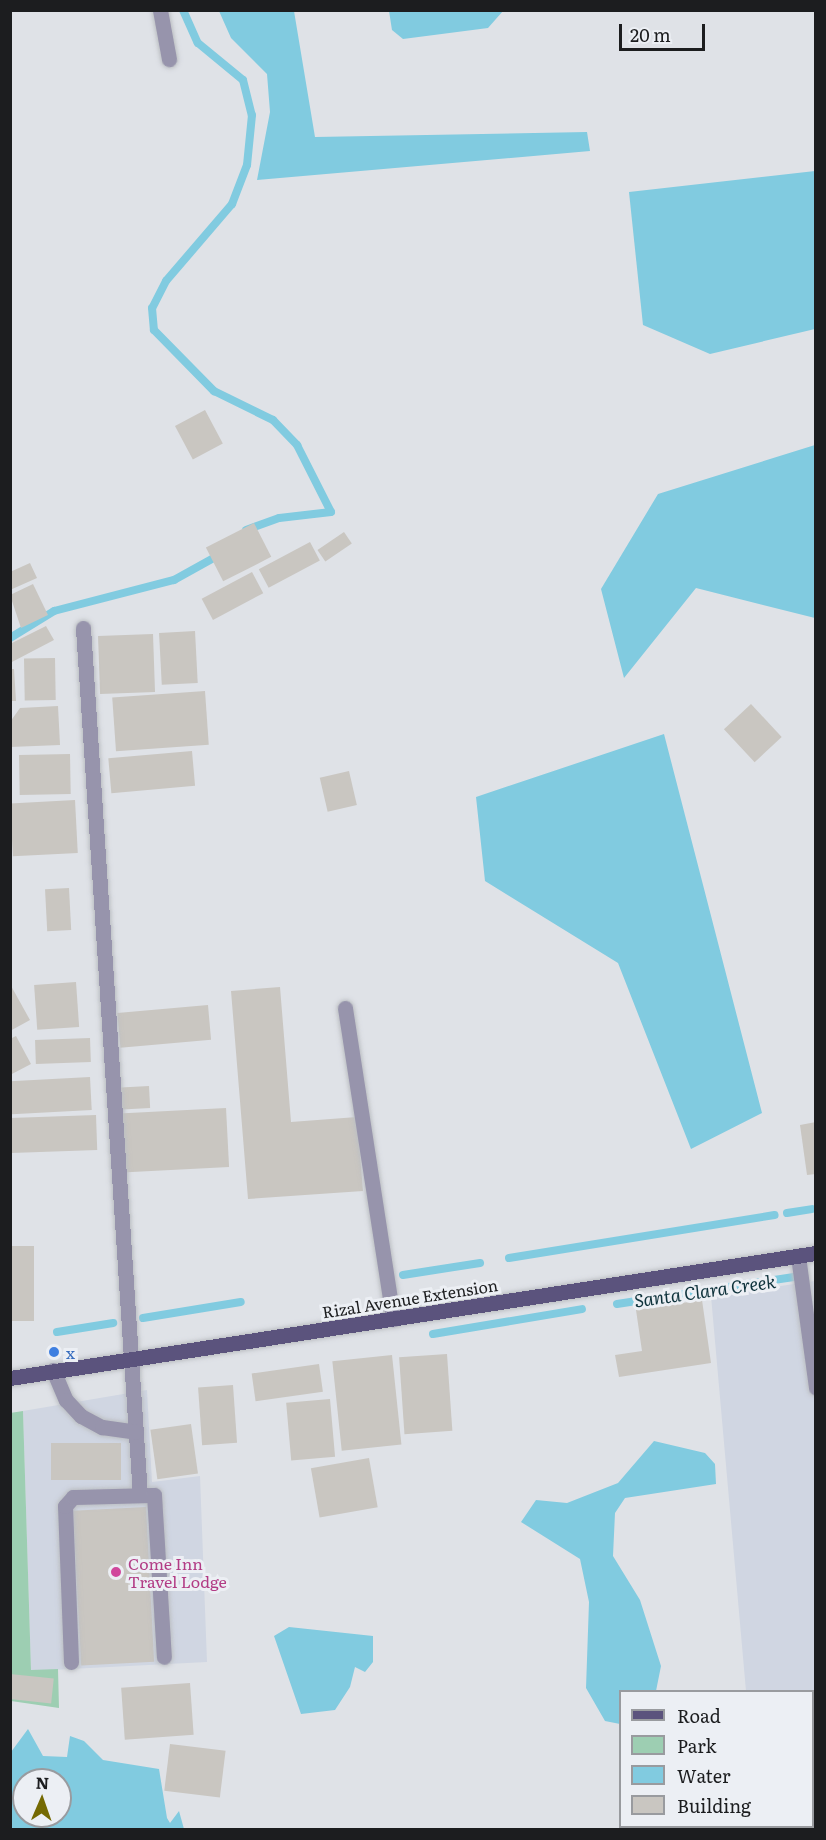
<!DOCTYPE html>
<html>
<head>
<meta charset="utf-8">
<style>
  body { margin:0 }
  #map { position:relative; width:826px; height:1840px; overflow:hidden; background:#dfe2e7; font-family:Literata,serif }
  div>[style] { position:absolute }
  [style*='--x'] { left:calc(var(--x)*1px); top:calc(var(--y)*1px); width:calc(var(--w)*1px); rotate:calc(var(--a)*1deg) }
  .built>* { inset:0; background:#d0d6e2 }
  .green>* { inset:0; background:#9dceb2 }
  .water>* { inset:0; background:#81cbe0 }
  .stream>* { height:8px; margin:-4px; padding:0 4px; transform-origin:4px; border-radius:4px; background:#81cbe0 }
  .building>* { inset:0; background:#c9c6c1; transform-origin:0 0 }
  .roads { filter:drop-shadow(0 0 2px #bcbfc3) drop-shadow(0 0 2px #bcbfc3) }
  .minor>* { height:15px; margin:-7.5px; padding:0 7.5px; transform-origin:7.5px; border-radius:7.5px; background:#9794ac }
  .major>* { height:15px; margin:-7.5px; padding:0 7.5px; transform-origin:7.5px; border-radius:7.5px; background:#5b537d }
  .dots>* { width:16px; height:16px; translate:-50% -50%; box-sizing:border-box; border:3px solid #eceff4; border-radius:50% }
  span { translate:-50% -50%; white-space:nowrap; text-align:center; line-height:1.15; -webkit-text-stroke:6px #eceff4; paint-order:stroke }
  .street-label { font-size:16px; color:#1c1d1f }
  .shop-label { font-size:16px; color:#366cbe }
  .left { translate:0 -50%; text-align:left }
  .hotel-label { font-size:16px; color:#b23c85 }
  .water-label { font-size:18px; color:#0e323b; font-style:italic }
  .frame { position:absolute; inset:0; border:12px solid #1c1d1f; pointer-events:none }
  .legend { position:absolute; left:619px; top:1690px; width:195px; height:138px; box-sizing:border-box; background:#eceff4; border:2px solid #999b9f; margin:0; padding:8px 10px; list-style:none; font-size:18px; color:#1c1d1f }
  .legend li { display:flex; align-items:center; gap:12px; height:30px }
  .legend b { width:30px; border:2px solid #999b9f }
  .north { position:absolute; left:12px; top:1768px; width:60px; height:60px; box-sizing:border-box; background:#eceff4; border:2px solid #999b9f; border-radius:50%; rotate:2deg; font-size:16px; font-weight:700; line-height:24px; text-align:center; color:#1c1d1f }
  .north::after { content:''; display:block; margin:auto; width:21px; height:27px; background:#756a03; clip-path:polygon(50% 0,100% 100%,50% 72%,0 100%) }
  .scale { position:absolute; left:619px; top:24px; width:86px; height:27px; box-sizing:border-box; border:3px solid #1c1d1f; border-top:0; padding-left:8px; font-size:18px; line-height:21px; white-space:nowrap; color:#1c1d1f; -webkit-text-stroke:4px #eceff4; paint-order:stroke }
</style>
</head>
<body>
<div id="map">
  <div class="built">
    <div style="clip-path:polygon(815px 1281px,816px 1789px,813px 1790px,812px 1692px,746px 1691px,711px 1296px)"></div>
    <div style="clip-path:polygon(147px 1390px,152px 1482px,200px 1476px,207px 1662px,31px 1671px,23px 1411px)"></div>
  </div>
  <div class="green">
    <div style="clip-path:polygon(23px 1411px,31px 1670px,58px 1669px,59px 1708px,11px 1701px,10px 1413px)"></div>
  </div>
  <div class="water">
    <div style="clip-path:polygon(219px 11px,294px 11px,315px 137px,587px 132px,590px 151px,257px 180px,270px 112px,267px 74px,231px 38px)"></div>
    <div style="clip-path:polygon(389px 11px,389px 10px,503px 11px,488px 28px,403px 39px,392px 30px)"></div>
    <div style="clip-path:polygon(815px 171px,815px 329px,710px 354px,643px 325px,629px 192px)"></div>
    <div style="clip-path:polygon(815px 445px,815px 618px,696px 588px,624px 678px,601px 589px,658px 494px)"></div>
    <div style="clip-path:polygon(664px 734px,762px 1113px,691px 1149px,618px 963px,485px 881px,476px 797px)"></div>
    <div style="clip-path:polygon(654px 1441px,705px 1453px,715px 1464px,716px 1484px,625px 1498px,615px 1513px,613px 1556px,640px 1600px,661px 1666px,656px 1691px,620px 1692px,620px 1724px,605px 1721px,586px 1688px,589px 1602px,580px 1559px,521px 1522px,536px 1500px,567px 1503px,618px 1483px)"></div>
    <div style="clip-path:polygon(289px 1627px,373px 1636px,373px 1662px,365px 1672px,355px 1667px,350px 1687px,335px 1710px,301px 1714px,274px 1636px)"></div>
    <div style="clip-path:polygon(evenodd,28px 1729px,43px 1756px,67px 1757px,70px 1736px,84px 1741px,103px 1760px,159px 1769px,167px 1818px,170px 1823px,179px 1811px,184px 1829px,11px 1829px,11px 1752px,28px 1729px,24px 1780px,60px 1780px,60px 1816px,24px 1816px,24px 1780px)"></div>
  </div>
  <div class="stream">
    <div style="--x:183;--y:10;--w:36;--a:66"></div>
    <div style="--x:198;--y:43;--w:58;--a:39.4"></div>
    <div style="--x:243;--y:80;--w:36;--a:76"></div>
    <div style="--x:252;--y:115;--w:50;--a:95.7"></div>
    <div style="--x:247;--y:165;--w:42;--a:111"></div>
    <div style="--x:232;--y:204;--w:101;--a:130.6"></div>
    <div style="--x:166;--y:281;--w:30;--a:117"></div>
    <div style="--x:152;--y:308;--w:22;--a:85"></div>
    <div style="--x:154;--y:330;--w:86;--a:45.5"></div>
    <div style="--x:214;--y:391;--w:66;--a:26.2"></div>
    <div style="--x:273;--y:420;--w:35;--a:46"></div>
    <div style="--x:297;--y:445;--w:75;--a:63.1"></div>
    <div style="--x:331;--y:512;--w:52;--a:173.4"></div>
    <div style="--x:279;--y:518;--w:35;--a:160"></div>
    <div style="--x:10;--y:638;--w:52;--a:-31.5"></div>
    <div style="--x:54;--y:611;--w:124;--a:-14.5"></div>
    <div style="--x:174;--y:580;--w:51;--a:-29.1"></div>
    <div style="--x:787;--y:1213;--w:25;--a:-9"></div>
    <div style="--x:509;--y:1258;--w:269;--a:-9.2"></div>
    <div style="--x:403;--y:1275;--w:78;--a:-8.9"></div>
    <div style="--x:617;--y:1304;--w:179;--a:-8.7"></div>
    <div style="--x:143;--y:1318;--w:99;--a:-9.3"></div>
    <div style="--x:57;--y:1332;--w:57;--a:-9.1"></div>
    <div style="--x:433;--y:1334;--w:151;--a:-9.5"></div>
  </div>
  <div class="building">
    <div style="left:205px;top:410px;width:38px;height:34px;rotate:62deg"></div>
    <div style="left:254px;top:523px;width:38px;height:54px;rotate:63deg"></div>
    <div style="left:344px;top:532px;width:14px;height:32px;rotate:56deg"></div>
    <div style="left:310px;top:542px;width:21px;height:58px;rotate:62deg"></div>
    <div style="clip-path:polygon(30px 563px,37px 578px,10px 590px,10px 572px)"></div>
    <div style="left:252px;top:572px;width:24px;height:57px;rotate:62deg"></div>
    <div style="clip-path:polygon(33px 584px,48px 615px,21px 628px,10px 595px)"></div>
    <div style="clip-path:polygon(46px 626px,54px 640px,10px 663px,10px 644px)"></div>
    <div style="left:195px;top:631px;width:52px;height:36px;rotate:87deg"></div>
    <div style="left:153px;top:634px;width:58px;height:55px;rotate:88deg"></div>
    <div style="left:55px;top:658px;width:42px;height:31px;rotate:89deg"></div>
    <div style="clip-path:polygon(10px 669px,14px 669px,16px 701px,10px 701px)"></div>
    <div style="left:205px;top:691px;width:54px;height:93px;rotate:86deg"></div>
    <div style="left:751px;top:704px;width:45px;height:37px;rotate:47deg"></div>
    <div style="clip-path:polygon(58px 706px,60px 745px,10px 747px,10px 722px,20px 708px)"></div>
    <div style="left:192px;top:751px;width:35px;height:84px;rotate:85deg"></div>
    <div style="left:70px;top:754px;width:40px;height:51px;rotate:89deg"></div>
    <div style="left:349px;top:771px;width:35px;height:30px;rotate:77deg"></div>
    <div style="left:75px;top:800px;width:53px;height:65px;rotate:87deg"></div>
    <div style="left:69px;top:888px;width:42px;height:24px;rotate:87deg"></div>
    <div style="left:76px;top:982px;width:45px;height:42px;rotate:86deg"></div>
    <div style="clip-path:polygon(10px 984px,30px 1020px,10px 1031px)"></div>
    <div style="clip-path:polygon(280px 987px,291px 1122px,357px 1117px,363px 1191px,248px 1199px,231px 991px)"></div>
    <div style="left:208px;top:1005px;width:35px;height:91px;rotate:85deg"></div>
    <div style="clip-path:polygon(16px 1036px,31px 1064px,10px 1075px,10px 1039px)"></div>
    <div style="left:90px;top:1038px;width:24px;height:55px;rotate:88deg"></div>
    <div style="left:90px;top:1077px;width:33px;height:80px;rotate:87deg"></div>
    <div style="left:149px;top:1086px;width:22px;height:28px;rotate:87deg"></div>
    <div style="left:226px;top:1108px;width:59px;height:107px;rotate:87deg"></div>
    <div style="left:96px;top:1115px;width:35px;height:86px;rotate:88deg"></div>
    <div style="clip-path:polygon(816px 1122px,816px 1174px,807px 1175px,800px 1125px)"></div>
    <div style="left:10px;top:1246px;width:24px;height:75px"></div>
    <div style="clip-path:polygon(702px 1300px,711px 1363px,619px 1377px,615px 1355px,642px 1351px,636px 1310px)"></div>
    <div style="left:447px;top:1354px;width:77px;height:48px;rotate:86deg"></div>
    <div style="left:392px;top:1355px;width:90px;height:60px;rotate:84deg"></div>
    <div style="left:319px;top:1364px;width:28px;height:68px;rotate:82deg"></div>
    <div style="left:233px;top:1385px;width:58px;height:35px;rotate:86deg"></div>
    <div style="left:330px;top:1399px;width:58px;height:44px;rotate:85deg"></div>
    <div style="left:191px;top:1424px;width:50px;height:41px;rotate:82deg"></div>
    <div style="left:121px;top:1443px;width:37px;height:70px;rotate:90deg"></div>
    <div style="left:369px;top:1458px;width:50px;height:59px;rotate:80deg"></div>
    <div style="left:146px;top:1507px;width:155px;height:73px;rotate:87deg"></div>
    <div style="left:10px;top:1674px;width:44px;height:25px;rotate:6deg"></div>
    <div style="left:190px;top:1683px;width:52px;height:69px;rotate:86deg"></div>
    <div style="left:170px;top:1744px;width:56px;height:47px;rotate:7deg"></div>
    <div style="left:765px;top:1826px;width:41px;height:4px"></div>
  </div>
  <div class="roads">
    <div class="minor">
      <div style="--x:160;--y:10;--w:50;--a:79.6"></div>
      <div style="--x:83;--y:628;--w:869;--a:86.24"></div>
      <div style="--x:345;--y:1008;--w:315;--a:81.2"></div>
      <div style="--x:798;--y:1256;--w:133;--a:82.2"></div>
      <div style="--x:53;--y:1370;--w:33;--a:67"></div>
      <div style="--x:66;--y:1400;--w:22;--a:47"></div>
      <div style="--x:81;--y:1416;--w:24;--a:28"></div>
      <div style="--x:102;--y:1427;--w:34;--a:8"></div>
      <div style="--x:71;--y:1662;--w:156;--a:-92.2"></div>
      <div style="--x:65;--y:1506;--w:12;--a:-48"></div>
      <div style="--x:73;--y:1497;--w:81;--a:-1.4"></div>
      <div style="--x:154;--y:1495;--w:162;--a:86.5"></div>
    </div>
    <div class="major">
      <div style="--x:10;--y:1378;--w:816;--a:-8.82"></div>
    </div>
  </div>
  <div class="dots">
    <div style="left:54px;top:1352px;background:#3f7fe0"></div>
    <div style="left:116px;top:1572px;background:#d1479c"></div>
  </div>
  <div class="street-label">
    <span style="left:410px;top:1298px;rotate:-9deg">Rizal Avenue Extension</span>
  </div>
  <div class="shop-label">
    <span class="left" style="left:66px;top:1352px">x</span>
  </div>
  <div class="hotel-label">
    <span class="left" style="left:128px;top:1572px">Come Inn<br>Travel Lodge</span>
  </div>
  <div class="water-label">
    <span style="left:705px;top:1291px;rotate:-8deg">Santa Clara Creek</span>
  </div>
  <div class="frame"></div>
  <ul class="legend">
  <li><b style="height:8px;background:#5b537d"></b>Road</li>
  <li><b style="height:16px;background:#9dceb2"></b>Park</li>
  <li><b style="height:16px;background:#81cbe0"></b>Water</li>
  <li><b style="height:16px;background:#c9c6c1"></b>Building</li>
  </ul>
  <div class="north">N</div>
  <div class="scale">20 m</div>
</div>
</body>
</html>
